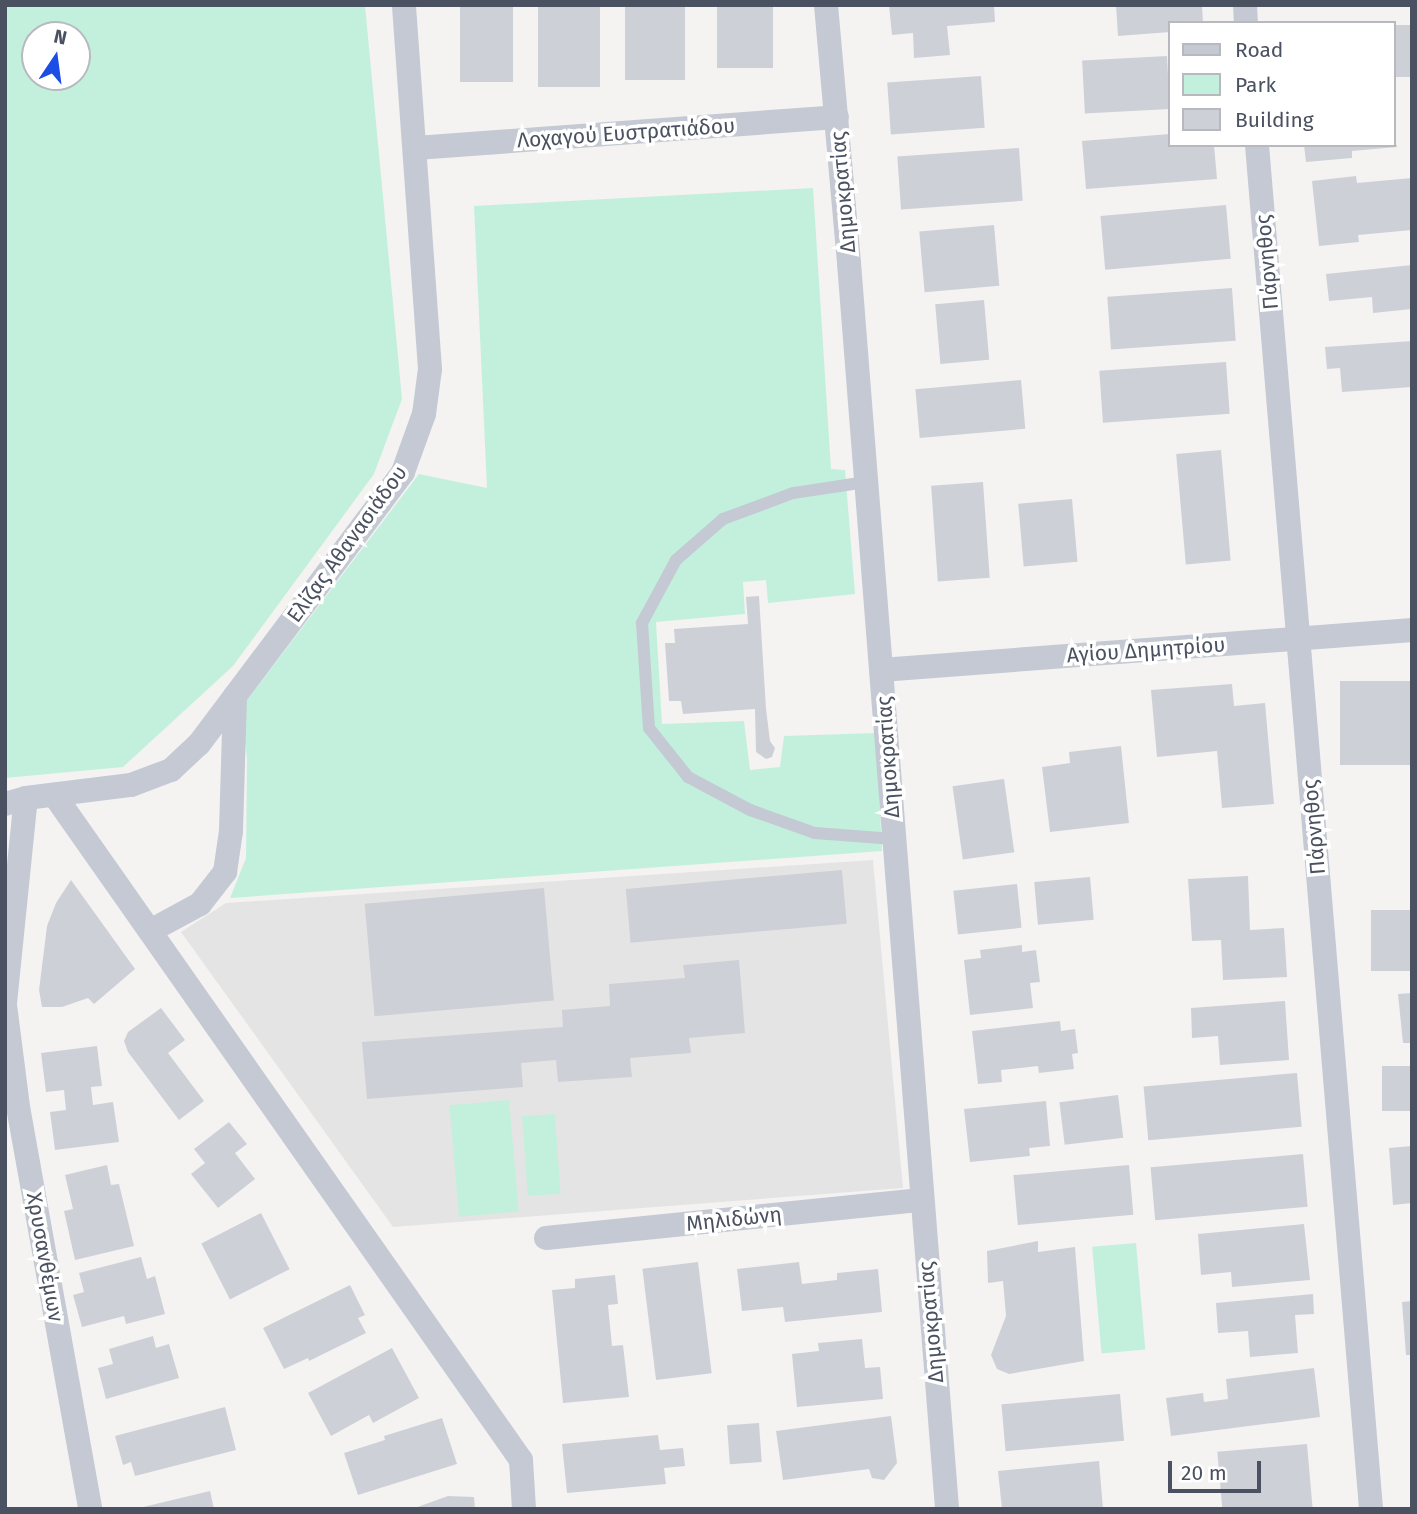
<!DOCTYPE html>
<html>
<head>
<meta charset="utf-8">
<style>
  body { margin:0 }
  #map { position:relative; width:1417px; height:1514px; overflow:hidden; background:#f4f3f2; font-family:"Fira Sans",sans-serif }
  div>[style] { position:absolute }
  [style*='--x'] { left:calc(var(--x)*1px); top:calc(var(--y)*1px); width:calc(var(--w)*1px); rotate:calc(var(--a)*1deg) }
  .education>* { inset:0; background:#e5e4e4 }
  .green>* { inset:0; background:#c3f0dd; transform-origin:0 0 }
  .building>* { inset:0; background:#ced0d7; transform-origin:0 0 }
  .service>* { height:12px; margin:-6px; padding:0 6px; transform-origin:6px; border-radius:6px; background:#c4c9d3 }
  .minor>* { height:24px; margin:-12px; padding:0 12px; transform-origin:12px; border-radius:12px; background:#c4c9d3 }
  span { translate:-50% -50%; white-space:nowrap; text-align:center; line-height:1.15; -webkit-text-stroke:7px #fff; paint-order:stroke }
  .street-label { font-size:21px; color:#4a5160 }
  .frame { position:absolute; inset:0; border:7px solid #4a5160; pointer-events:none }
  .legend { position:absolute; left:1168px; top:21px; width:228px; height:126px; box-sizing:border-box; background:#fff; border:2px solid #b7b9bf; margin:0; padding:9px 12px; list-style:none; font-size:21px; color:#4a5160 }
  .legend li { display:flex; align-items:center; gap:14px; height:35px }
  .legend b { width:35px; border:2px solid #b7b9bf }
  .north { position:absolute; left:21px; top:21px; width:70px; height:70px; box-sizing:border-box; background:#fff; border:2px solid #b7b9bf; border-radius:50%; rotate:13deg; font-size:19px; font-weight:700; line-height:28px; text-align:center; color:#4a5160 }
  .north::after { content:''; display:block; margin:auto; width:24px; height:32px; background:#1c4de4; clip-path:polygon(50% 0,100% 100%,50% 72%,0 100%) }
  .scale { position:absolute; left:1168px; top:1461px; width:93px; height:32px; box-sizing:border-box; border:4px solid #4a5160; border-top:0; padding-left:9px; font-size:21px; line-height:24px; white-space:nowrap; color:#4a5160; -webkit-text-stroke:5px #fff; paint-order:stroke }
</style>
</head>
<body>
<div id="map">
  <div class="education">
    <div style="clip-path:polygon(873px 860px,903px 1188px,393px 1227px,181px 932px,226px 903px)"></div>
  </div>
  <div class="green">
    <div style="clip-path:polygon(evenodd,5px 5px,365px 5px,402px 399px,374px 474px,233px 666px,123px 767px,5px 778px,5px 5px,77px 35px,77px 77px,35px 77px,35px 35px,77px 35px)"></div>
    <div style="clip-path:polygon(813px 188px,831px 469px,845px 470px,855px 594px,768px 603px,766px 580px,743px 582px,745px 614px,656px 622px,662px 724px,744px 721px,750px 770px,780px 767px,784px 736px,876px 733px,882px 851px,230px 898px,246px 858px,247px 759px,241px 708px,419px 474px,487px 488px,474px 206px)"></div>
    <div style="left:509px;top:1100px;width:112px;height:60px;rotate:85deg"></div>
    <div style="left:555px;top:1114px;width:80px;height:33px;rotate:86deg"></div>
    <div style="left:1136px;top:1243px;width:107px;height:44px;rotate:85deg"></div>
  </div>
  <div class="building">
    <div style="left:460px;top:5px;width:53px;height:77px"></div>
    <div style="left:538px;top:5px;width:62px;height:82px"></div>
    <div style="left:625px;top:5px;width:60px;height:75px"></div>
    <div style="left:717px;top:5px;width:56px;height:63px"></div>
    <div style="clip-path:polygon(889px 5px,994px 5px,995px 22px,947px 26px,950px 55px,914px 58px,913px 33px,892px 35px)"></div>
    <div style="clip-path:polygon(1116px 5px,1202px 5px,1203px 23px,1170px 23px,1170px 32px,1118px 36px)"></div>
    <div style="left:1412px;top:25px;width:52px;height:18px;rotate:90deg"></div>
    <div style="left:1167px;top:56px;width:53px;height:85px;rotate:87deg"></div>
    <div style="left:981px;top:76px;width:52px;height:94px;rotate:86deg"></div>
    <div style="clip-path:polygon(1170px 134px,1170px 145px,1214px 145px,1217px 179px,1086px 189px,1082px 141px)"></div>
    <div style="clip-path:polygon(1304px 145px,1397px 145px,1397px 147px,1352px 151px,1352px 158px,1306px 162px)"></div>
    <div style="left:1019px;top:148px;width:53px;height:122px;rotate:86deg"></div>
    <div style="clip-path:polygon(1356px 176px,1357px 183px,1412px 178px,1412px 230px,1358px 235px,1359px 242px,1319px 246px,1312px 181px)"></div>
    <div style="left:1226px;top:205px;width:54px;height:126px;rotate:85deg"></div>
    <div style="left:994px;top:225px;width:61px;height:75px;rotate:85deg"></div>
    <div style="clip-path:polygon(1412px 265px,1412px 309px,1373px 313px,1372px 297px,1329px 301px,1326px 274px)"></div>
    <div style="left:1232px;top:288px;width:53px;height:125px;rotate:86deg"></div>
    <div style="left:984px;top:300px;width:60px;height:49px;rotate:85deg"></div>
    <div style="clip-path:polygon(1412px 341px,1412px 387px,1342px 392px,1340px 368px,1327px 369px,1325px 347px)"></div>
    <div style="left:1226px;top:362px;width:52px;height:127px;rotate:86deg"></div>
    <div style="left:1021px;top:380px;width:49px;height:106px;rotate:85deg"></div>
    <div style="left:1221px;top:450px;width:111px;height:45px;rotate:85deg"></div>
    <div style="left:983px;top:482px;width:96px;height:52px;rotate:86deg"></div>
    <div style="left:1072px;top:499px;width:63px;height:54px;rotate:85deg"></div>
    <div style="clip-path:polygon(759px 596px,766px 709px,770px 741px,775px 748px,772px 757px,766px 759px,756px 752px,755px 709px,683px 714px,681px 701px,669px 701px,665px 643px,675px 643px,674px 629px,748px 624px,746px 597px)"></div>
    <div style="left:1412px;top:681px;width:84px;height:72px;rotate:90deg"></div>
    <div style="clip-path:polygon(1232px 684px,1234px 706px,1265px 703px,1274px 804px,1222px 808px,1217px 751px,1157px 757px,1151px 690px)"></div>
    <div style="clip-path:polygon(1121px 746px,1129px 823px,1050px 832px,1042px 767px,1070px 763px,1069px 752px)"></div>
    <div style="left:1004px;top:779px;width:74px;height:52px;rotate:82deg"></div>
    <div style="left:842px;top:870px;width:54px;height:217px;rotate:85deg"></div>
    <div style="clip-path:polygon(1248px 876px,1250px 930px,1284px 928px,1287px 977px,1223px 980px,1221px 940px,1192px 941px,1188px 879px)"></div>
    <div style="left:1090px;top:877px;width:43px;height:56px;rotate:85deg"></div>
    <div style="clip-path:polygon(71px 880px,135px 969px,94px 1004px,88px 998px,62px 1007px,42px 1007px,39px 990px,47px 926px,56px 903px)"></div>
    <div style="left:1017px;top:884px;width:44px;height:64px;rotate:84deg"></div>
    <div style="left:544px;top:888px;width:113px;height:180px;rotate:85deg"></div>
    <div style="left:1412px;top:910px;width:61px;height:41px;rotate:90deg"></div>
    <div style="clip-path:polygon(1022px 945px,1022px 952px,1036px 950px,1040px 982px,1030px 983px,1033px 1008px,970px 1015px,964px 960px,981px 958px,980px 950px)"></div>
    <div style="clip-path:polygon(739px 960px,745px 1033px,689px 1038px,691px 1053px,630px 1058px,632px 1077px,558px 1082px,556px 1060px,521px 1063px,523px 1087px,367px 1099px,362px 1042px,563px 1027px,562px 1010px,610px 1006px,609px 984px,685px 978px,683px 965px)"></div>
    <div style="clip-path:polygon(1412px 993px,1412px 1043px,1403px 1043px,1398px 994px)"></div>
    <div style="clip-path:polygon(1285px 1001px,1289px 1060px,1220px 1065px,1218px 1036px,1192px 1038px,1191px 1008px)"></div>
    <div style="clip-path:polygon(161px 1008px,185px 1040px,168px 1053px,204px 1101px,179px 1120px,128px 1052px,124px 1041px,128px 1032px)"></div>
    <div style="clip-path:polygon(1060px 1021px,1061px 1031px,1075px 1029px,1078px 1053px,1072px 1054px,1074px 1069px,1039px 1073px,1038px 1066px,1001px 1070px,1002px 1082px,978px 1084px,972px 1031px)"></div>
    <div style="clip-path:polygon(97px 1046px,102px 1086px,91px 1087px,93px 1105px,113px 1102px,119px 1142px,55px 1150px,50px 1112px,66px 1110px,64px 1090px,46px 1092px,41px 1053px)"></div>
    <div style="left:1412px;top:1066px;width:45px;height:30px;rotate:90deg"></div>
    <div style="left:1297px;top:1073px;width:54px;height:154px;rotate:85deg"></div>
    <div style="left:1118px;top:1095px;width:43px;height:59px;rotate:83deg"></div>
    <div style="clip-path:polygon(1046px 1101px,1050px 1146px,1029px 1148px,1030px 1156px,970px 1162px,964px 1109px)"></div>
    <div style="clip-path:polygon(229px 1122px,247px 1144px,235px 1153px,255px 1179px,218px 1208px,191px 1174px,205px 1163px,194px 1149px)"></div>
    <div style="clip-path:polygon(1412px 1146px,1412px 1203px,1393px 1205px,1389px 1148px)"></div>
    <div style="left:1303px;top:1154px;width:53px;height:153px;rotate:85deg"></div>
    <div style="clip-path:polygon(107px 1165px,111px 1185px,119px 1184px,134px 1246px,75px 1260px,64px 1211px,73px 1209px,65px 1175px)"></div>
    <div style="left:1129px;top:1165px;width:50px;height:116px;rotate:85deg"></div>
    <div style="left:261px;top:1213px;width:63px;height:67px;rotate:63deg"></div>
    <div style="clip-path:polygon(1304px 1224px,1310px 1280px,1232px 1287px,1231px 1272px,1201px 1275px,1198px 1234px)"></div>
    <div style="clip-path:polygon(1038px 1241px,1038px 1252px,1075px 1247px,1084px 1361px,1009px 1374px,997px 1369px,991px 1355px,1006px 1316px,1003px 1281px,988px 1283px,987px 1251px)"></div>
    <div style="clip-path:polygon(141px 1257px,147px 1279px,155px 1276px,165px 1314px,126px 1324px,124px 1316px,82px 1327px,73px 1295px,84px 1292px,79px 1273px)"></div>
    <div style="left:698px;top:1262px;width:112px;height:56px;rotate:83deg"></div>
    <div style="clip-path:polygon(799px 1262px,802px 1284px,837px 1280px,837px 1273px,878px 1269px,882px 1312px,785px 1322px,783px 1307px,742px 1311px,737px 1269px)"></div>
    <div style="clip-path:polygon(615px 1275px,618px 1304px,608px 1305px,612px 1346px,623px 1345px,629px 1397px,563px 1403px,552px 1290px,575px 1288px,575px 1279px)"></div>
    <div style="clip-path:polygon(350px 1285px,365px 1315px,358px 1318px,366px 1333px,309px 1361px,308px 1358px,284px 1369px,263px 1328px)"></div>
    <div style="clip-path:polygon(1313px 1294px,1314px 1314px,1295px 1315px,1298px 1353px,1250px 1357px,1248px 1331px,1218px 1333px,1216px 1303px)"></div>
    <div style="clip-path:polygon(1412px 1301px,1412px 1355px,1406px 1355px,1402px 1302px)"></div>
    <div style="clip-path:polygon(153px 1336px,156px 1348px,169px 1344px,179px 1378px,106px 1399px,98px 1368px,113px 1364px,109px 1349px)"></div>
    <div style="clip-path:polygon(862px 1339px,865px 1368px,880px 1367px,883px 1399px,797px 1407px,792px 1354px,819px 1351px,818px 1343px)"></div>
    <div style="clip-path:polygon(392px 1348px,419px 1398px,373px 1423px,369px 1415px,331px 1436px,308px 1393px)"></div>
    <div style="clip-path:polygon(1314px 1368px,1320px 1417px,1171px 1436px,1166px 1398px,1203px 1393px,1204px 1402px,1228px 1399px,1226px 1379px)"></div>
    <div style="left:1120px;top:1394px;width:47px;height:119px;rotate:85deg"></div>
    <div style="clip-path:polygon(225px 1407px,236px 1450px,135px 1476px,131px 1462px,123px 1465px,115px 1436px)"></div>
    <div style="clip-path:polygon(891px 1416px,897px 1463px,884px 1480px,872px 1478px,869px 1469px,783px 1480px,776px 1431px)"></div>
    <div style="clip-path:polygon(442px 1418px,457px 1464px,358px 1495px,344px 1453px,385px 1440px,384px 1436px)"></div>
    <div style="left:759px;top:1423px;width:39px;height:32px;rotate:86deg"></div>
    <div style="clip-path:polygon(658px 1435px,660px 1450px,683px 1448px,685px 1466px,664px 1468px,666px 1484px,567px 1493px,562px 1444px)"></div>
    <div style="left:1307px;top:1444px;width:65px;height:90px;rotate:85deg"></div>
    <div style="clip-path:polygon(1099px 1461px,1103px 1509px,1002px 1509px,998px 1471px)"></div>
    <div style="clip-path:polygon(210px 1491px,214px 1509px,139px 1509px,139px 1508px)"></div>
    <div style="clip-path:polygon(448px 1496px,474px 1497px,475px 1509px,412px 1509px)"></div>
  </div>
  <div class="service">
    <div style="--x:866;--y:482;--w:74;--a:171.4"></div>
    <div style="--x:793;--y:493;--w:75;--a:159.6"></div>
    <div style="--x:723;--y:519;--w:62;--a:138.9"></div>
    <div style="--x:676;--y:560;--w:72;--a:118.4"></div>
    <div style="--x:642;--y:623;--w:105;--a:86.2"></div>
    <div style="--x:649;--y:728;--w:63;--a:51.5"></div>
    <div style="--x:688;--y:777;--w:70;--a:28"></div>
    <div style="--x:750;--y:810;--w:69;--a:19.5"></div>
    <div style="--x:815;--y:833;--w:79;--a:4.3"></div>
  </div>
  <div class="minor">
    <div style="--x:826;--y:5;--w:259;--a:84.9"></div>
    <div style="--x:849;--y:263;--w:1250;--a:85.5"></div>
    <div style="--x:1245;--y:5;--w:18;--a:87"></div>
    <div style="--x:1257;--y:145;--w:1369;--a:85.22"></div>
    <div style="--x:416;--y:148;--w:422;--a:-4.2"></div>
    <div style="--x:881;--y:670;--w:533;--a:-4.31"></div>
    <div style="--x:55;--y:796;--w:811;--a:54.94"></div>
    <div style="--x:521;--y:1460;--w:49;--a:86.5"></div>
    <div style="--x:5;--y:804;--w:22;--a:-16"></div>
    <div style="--x:26;--y:798;--w:106;--a:-7.1"></div>
    <div style="--x:131;--y:785;--w:43;--a:-20.6"></div>
    <div style="--x:171;--y:770;--w:38;--a:-43"></div>
    <div style="--x:199;--y:744;--w:340;--a:-53.1"></div>
    <div style="--x:403;--y:472;--w:62;--a:-70.1"></div>
    <div style="--x:424;--y:414;--w:45;--a:-82.4"></div>
    <div style="--x:430;--y:369;--w:365;--a:-94.1"></div>
    <div style="--x:150;--y:931;--w:57;--a:-28.4"></div>
    <div style="--x:200;--y:904;--w:41;--a:-52"></div>
    <div style="--x:225;--y:872;--w:41;--a:-81.7"></div>
    <div style="--x:231;--y:831;--w:135;--a:-88.3"></div>
    <div style="--x:5;--y:1003;--w:206;--a:-84.2"></div>
    <div style="--x:5;--y:1005;--w:103;--a:82.7"></div>
    <div style="--x:18;--y:1107;--w:408;--a:79.8"></div>
    <div style="--x:546;--y:1238;--w:377;--a:-5.8"></div>
  </div>
  <div class="street-label">
    <span style="left:626px;top:133px;rotate:-4deg">Λοχαγού Ευστρατιάδου</span>
    <span style="left:843px;top:192px;rotate:-95deg">Δημοκρατίας</span>
    <span style="left:1267px;top:262px;rotate:-95deg">Πάρνηθος</span>
    <span style="left:347px;top:544px;rotate:-54deg">Ελίζας Αθανασιάδου</span>
    <span style="left:1146px;top:650px;rotate:-4deg">Αγίου Δημητρίου</span>
    <span style="left:888px;top:757px;rotate:-94deg">Δημοκρατίας</span>
    <span style="left:1314px;top:827px;rotate:-95deg">Πάρνηθος</span>
    <span style="left:734px;top:1219px;rotate:-6deg">Μηλιδώνη</span>
    <span style="left:45px;top:1257px;rotate:80deg">Χρυσανθέμων</span>
    <span style="left:931px;top:1322px;rotate:-95deg">Δημοκρατίας</span>
  </div>
  <div class="frame"></div>
  <ul class="legend">
  <li><b style="height:9px;background:#c4c9d3"></b>Road</li>
  <li><b style="height:19px;background:#c3f0dd"></b>Park</li>
  <li><b style="height:19px;background:#ced0d7"></b>Building</li>
  </ul>
  <div class="north">N</div>
  <div class="scale">20 m</div>
</div>
</body>
</html>
